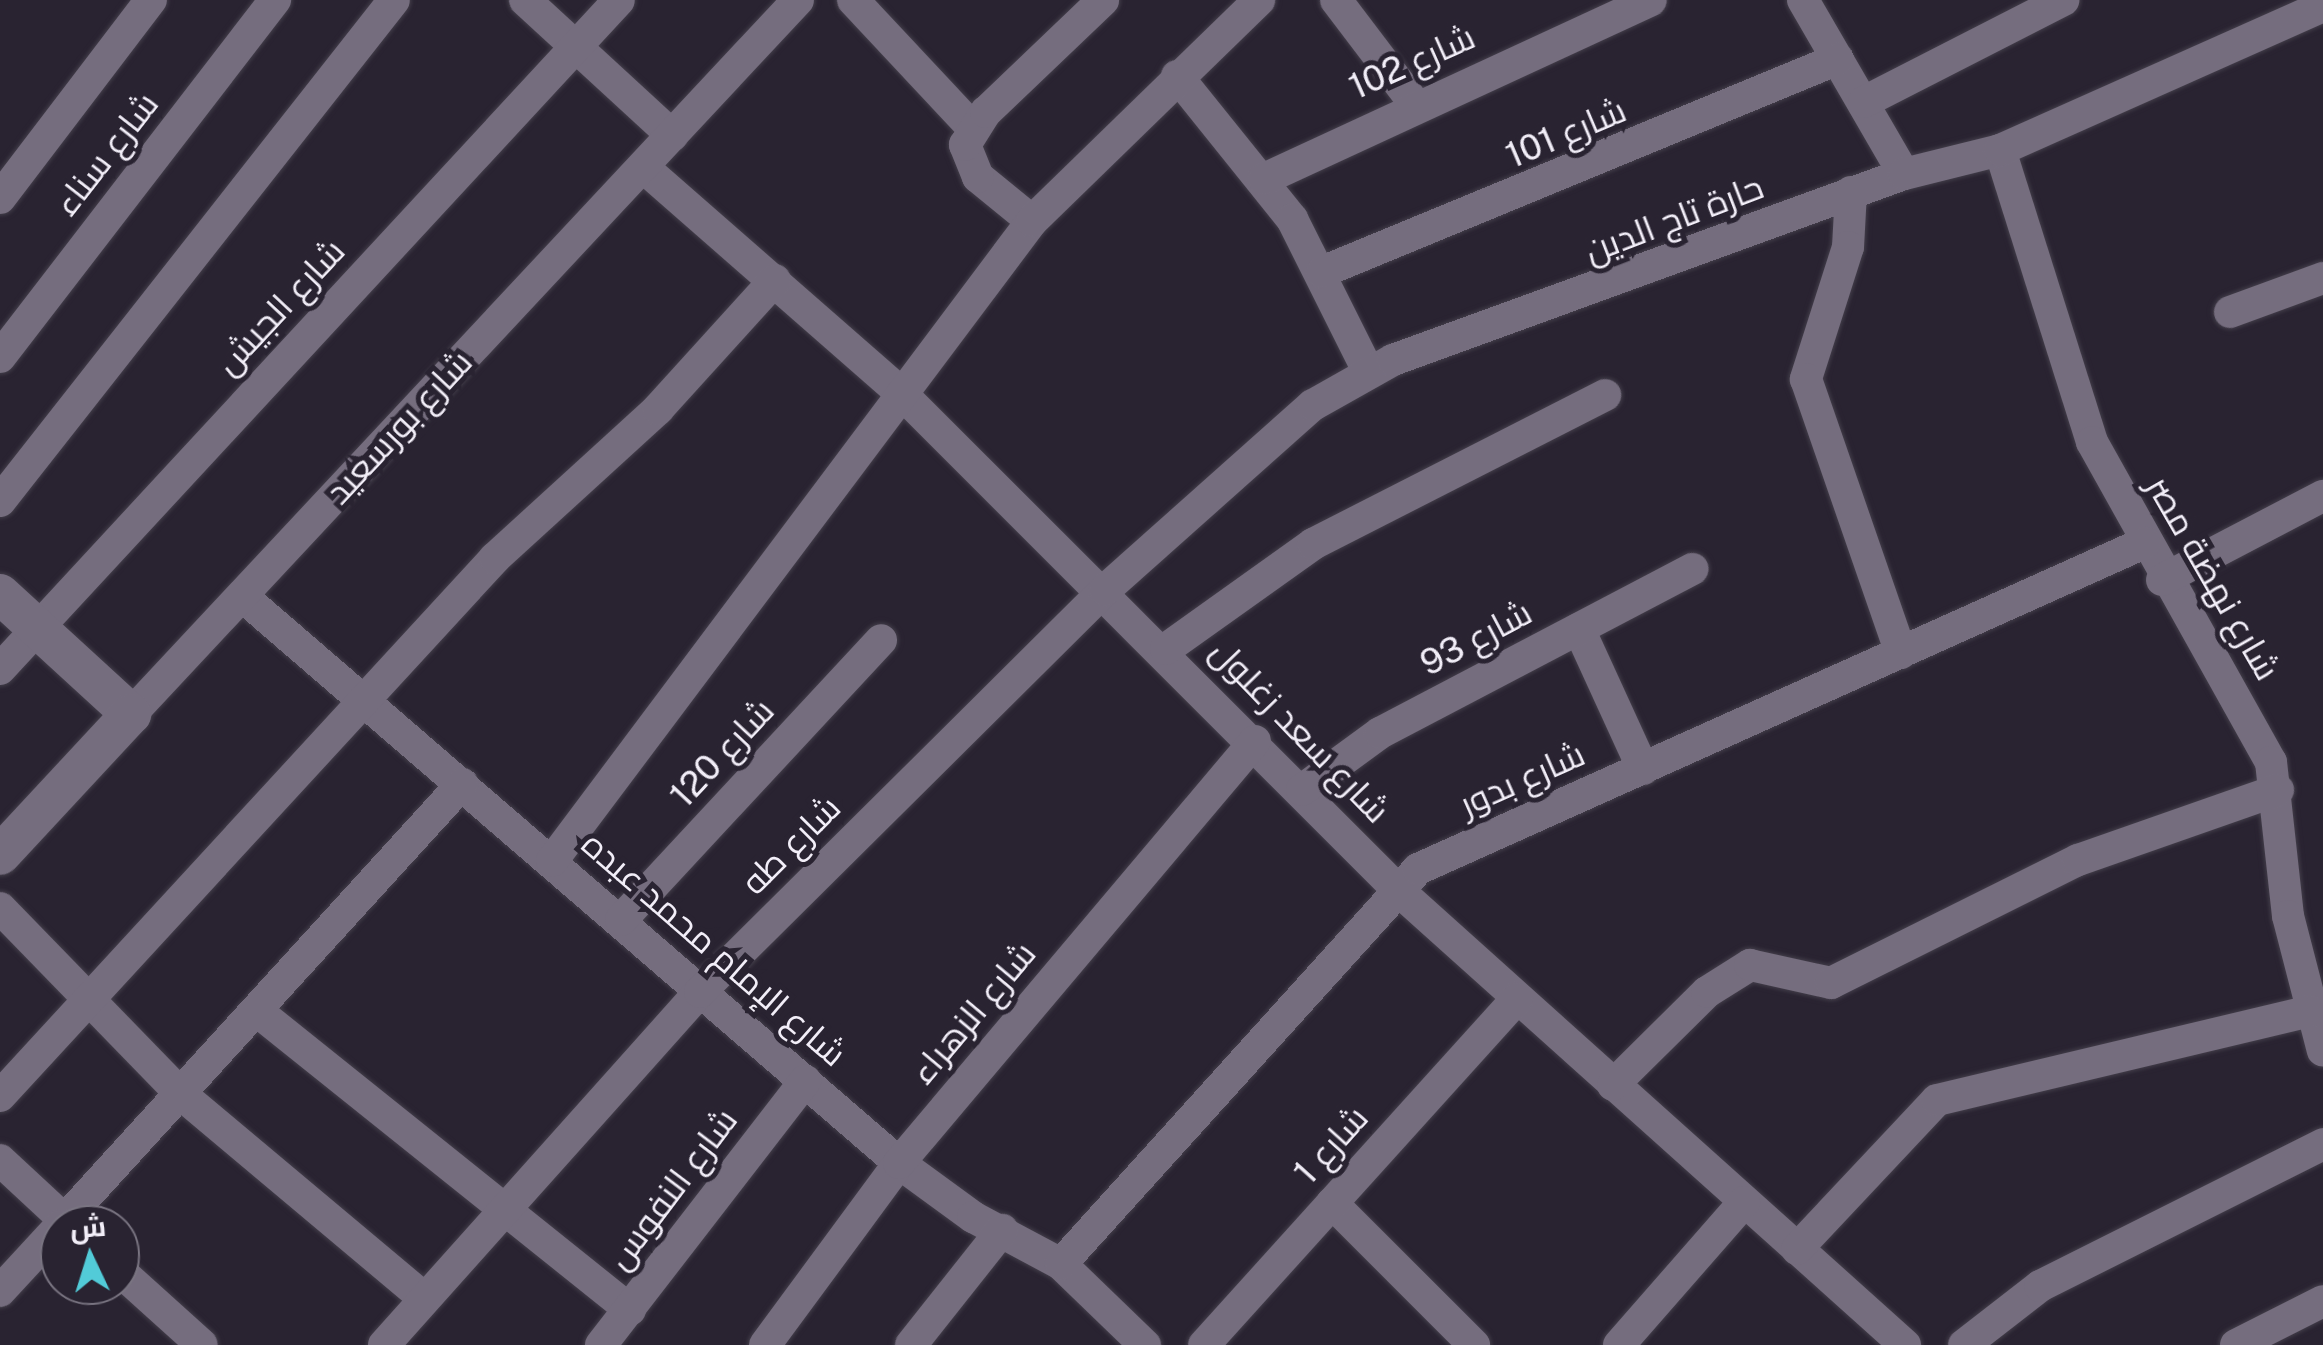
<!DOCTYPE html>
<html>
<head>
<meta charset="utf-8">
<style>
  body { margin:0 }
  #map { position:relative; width:2323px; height:1345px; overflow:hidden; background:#292331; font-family:"Public Sans",Cairo,sans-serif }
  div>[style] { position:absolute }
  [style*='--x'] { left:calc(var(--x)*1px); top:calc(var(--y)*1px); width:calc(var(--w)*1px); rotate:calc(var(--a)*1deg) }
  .roads { filter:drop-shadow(0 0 2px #433e4a) drop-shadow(0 0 2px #433e4a) }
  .minor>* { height:32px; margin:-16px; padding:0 16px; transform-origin:16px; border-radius:16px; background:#756d7e }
  .tertiary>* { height:40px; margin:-20px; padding:0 20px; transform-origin:20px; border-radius:20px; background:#756d7e }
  span { translate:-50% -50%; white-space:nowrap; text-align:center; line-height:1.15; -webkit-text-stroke:10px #292331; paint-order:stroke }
  .street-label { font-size:35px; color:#f2eef8 }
  .north { position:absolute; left:40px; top:1205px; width:100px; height:100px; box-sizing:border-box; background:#292331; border:2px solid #797481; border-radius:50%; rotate:356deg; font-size:28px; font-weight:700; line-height:40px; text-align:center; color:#f2eef8 }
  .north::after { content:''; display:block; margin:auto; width:35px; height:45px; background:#52cbd8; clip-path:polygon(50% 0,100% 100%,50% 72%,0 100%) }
</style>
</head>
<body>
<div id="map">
  <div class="roads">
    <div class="minor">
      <div style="--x:525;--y:0;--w:200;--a:42.6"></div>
      <div style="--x:853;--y:0;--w:174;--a:46.9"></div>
      <div style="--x:1336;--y:0;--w:131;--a:52.8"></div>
      <div style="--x:1803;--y:0;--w:201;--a:59.9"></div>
      <div style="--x:1177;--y:76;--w:184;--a:51.2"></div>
      <div style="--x:1292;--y:219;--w:170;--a:63.4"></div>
      <div style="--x:1864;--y:102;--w:224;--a:-27.1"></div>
      <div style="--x:2000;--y:150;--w:306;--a:72.5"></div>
      <div style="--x:2092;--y:442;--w:367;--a:60.8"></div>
      <div style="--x:2271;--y:762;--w:155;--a:83.7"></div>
      <div style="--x:2288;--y:916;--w:139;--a:75.5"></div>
      <div style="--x:643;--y:167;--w:344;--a:41.2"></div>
      <div style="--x:902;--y:394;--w:703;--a:45"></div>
      <div style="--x:1399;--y:891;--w:680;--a:41.9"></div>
      <div style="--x:1264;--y:179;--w:426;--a:-24.8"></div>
      <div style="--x:1851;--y:192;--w:55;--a:93.1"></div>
      <div style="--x:1848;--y:247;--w:139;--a:107.7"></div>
      <div style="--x:1806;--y:379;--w:290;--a:70.9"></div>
      <div style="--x:0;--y:198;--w:249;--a:-52.7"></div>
      <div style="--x:1032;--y:221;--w:70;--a:-140.8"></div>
      <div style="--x:978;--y:177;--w:35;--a:-112"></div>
      <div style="--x:965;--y:145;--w:39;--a:-58"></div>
      <div style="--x:986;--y:112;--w:162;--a:-43.7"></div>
      <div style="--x:1322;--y:272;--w:558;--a:-22.43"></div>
      <div style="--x:2230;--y:312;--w:99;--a:-20.1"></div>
      <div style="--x:0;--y:357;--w:451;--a:-52.4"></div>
      <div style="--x:0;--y:501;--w:637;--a:-51.82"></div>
      <div style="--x:2162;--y:580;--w:182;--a:-27.6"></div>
      <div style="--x:242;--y:596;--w:868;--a:40.79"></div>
      <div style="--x:899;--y:1163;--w:92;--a:36.1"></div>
      <div style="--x:973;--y:1217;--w:100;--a:28.1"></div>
      <div style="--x:1061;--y:1264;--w:117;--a:44"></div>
      <div style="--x:1579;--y:629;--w:154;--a:65.4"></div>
      <div style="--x:1166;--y:649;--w:181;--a:-35.5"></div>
      <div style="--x:1313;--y:544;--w:328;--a:-27"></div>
      <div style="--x:0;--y:669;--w:911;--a:-47.22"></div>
      <div style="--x:131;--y:714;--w:977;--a:-46.95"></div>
      <div style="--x:1302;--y:790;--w:97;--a:-36.2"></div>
      <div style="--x:1380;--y:733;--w:353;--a:-27.7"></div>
      <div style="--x:552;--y:861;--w:800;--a:-53.13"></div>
      <div style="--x:1032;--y:221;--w:317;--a:-44.2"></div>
      <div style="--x:0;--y:908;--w:261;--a:45.8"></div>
      <div style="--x:182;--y:1095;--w:316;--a:40"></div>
      <div style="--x:621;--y:920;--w:382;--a:-47.1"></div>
      <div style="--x:257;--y:1011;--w:478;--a:38.7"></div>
      <div style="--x:1613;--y:1085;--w:132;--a:-44.7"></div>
      <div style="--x:1707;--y:992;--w:51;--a:-32.1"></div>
      <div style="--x:1750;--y:965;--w:83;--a:12.5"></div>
      <div style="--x:1831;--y:983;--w:276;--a:-26.5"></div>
      <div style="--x:2078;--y:860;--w:212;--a:-19.3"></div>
      <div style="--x:0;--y:1096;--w:731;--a:-47.38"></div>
      <div style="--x:495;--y:558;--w:221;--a:-42.4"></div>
      <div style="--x:658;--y:409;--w:174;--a:-47.8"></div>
      <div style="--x:0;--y:1160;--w:96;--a:42.9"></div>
      <div style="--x:1332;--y:1203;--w:201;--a:45"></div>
      <div style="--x:60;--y:1225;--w:597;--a:-47.65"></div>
      <div style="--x:1797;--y:1249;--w:204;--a:-46.8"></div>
      <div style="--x:1937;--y:1100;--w:383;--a:-13.4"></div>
      <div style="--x:1061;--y:1264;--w:532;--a:-47.89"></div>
      <div style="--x:1418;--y:869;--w:796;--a:-24.18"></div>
      <div style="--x:120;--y:1271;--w:110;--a:42.1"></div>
      <div style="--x:0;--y:1291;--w:88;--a:-47.3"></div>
      <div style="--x:384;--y:1345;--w:474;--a:-48.2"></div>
      <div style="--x:700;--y:992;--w:571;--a:-44.79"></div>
      <div style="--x:1105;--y:590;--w:278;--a:-41.7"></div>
      <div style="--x:1313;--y:405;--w:92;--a:-29.4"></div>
      <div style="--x:1393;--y:360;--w:544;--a:-20"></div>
      <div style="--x:1904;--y:174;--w:99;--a:-14"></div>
      <div style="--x:2000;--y:150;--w:354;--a:-24"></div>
      <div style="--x:601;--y:1345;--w:334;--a:-52.3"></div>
      <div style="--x:765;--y:1345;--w:226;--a:-53.6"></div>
      <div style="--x:899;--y:1163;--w:552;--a:-49.85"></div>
      <div style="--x:911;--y:1345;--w:147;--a:-51.6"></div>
      <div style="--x:1204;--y:1345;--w:467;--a:-47.9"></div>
      <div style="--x:1619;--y:1345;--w:190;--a:-48.8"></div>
      <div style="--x:1964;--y:1345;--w:96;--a:-37.8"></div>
      <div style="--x:2040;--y:1286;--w:317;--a:-26.6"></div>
      <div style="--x:2236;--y:1345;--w:97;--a:-26.8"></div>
    </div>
    <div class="tertiary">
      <div style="--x:0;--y:594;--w:178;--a:42.5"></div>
      <div style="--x:131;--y:714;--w:192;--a:132.9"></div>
    </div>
  </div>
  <div class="street-label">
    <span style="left:1412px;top:62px;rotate:-24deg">شارع 102</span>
    <span style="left:1566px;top:133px;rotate:-23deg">شارع 101</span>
    <span style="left:106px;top:154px;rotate:-52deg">شارع سناء</span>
    <span style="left:1674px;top:219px;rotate:-21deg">حارة تاج الدين</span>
    <span style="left:280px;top:307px;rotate:-47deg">شارع الجيش</span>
    <span style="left:399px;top:427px;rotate:-47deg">شارع بورسعيد</span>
    <span style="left:2213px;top:578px;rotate:60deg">شارع نهضة مصر</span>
    <span style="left:1476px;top:638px;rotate:-28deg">شارع 93</span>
    <span style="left:1300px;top:731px;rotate:46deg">شارع سعد زغلول</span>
    <span style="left:722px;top:753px;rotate:-47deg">شارع 120</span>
    <span style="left:1522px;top:779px;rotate:-24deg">شارع بدور</span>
    <span style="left:791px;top:845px;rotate:-45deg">شارع طه</span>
    <span style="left:714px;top:949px;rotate:41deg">شارع الإمام محمد عبده</span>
    <span style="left:973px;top:1013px;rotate:-50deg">شارع الزهراء</span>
    <span style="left:1331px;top:1145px;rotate:-48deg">شارع 1</span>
    <span style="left:672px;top:1189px;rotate:-53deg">شارع النفوس</span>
  </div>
  <div class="north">ش</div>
</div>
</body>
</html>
